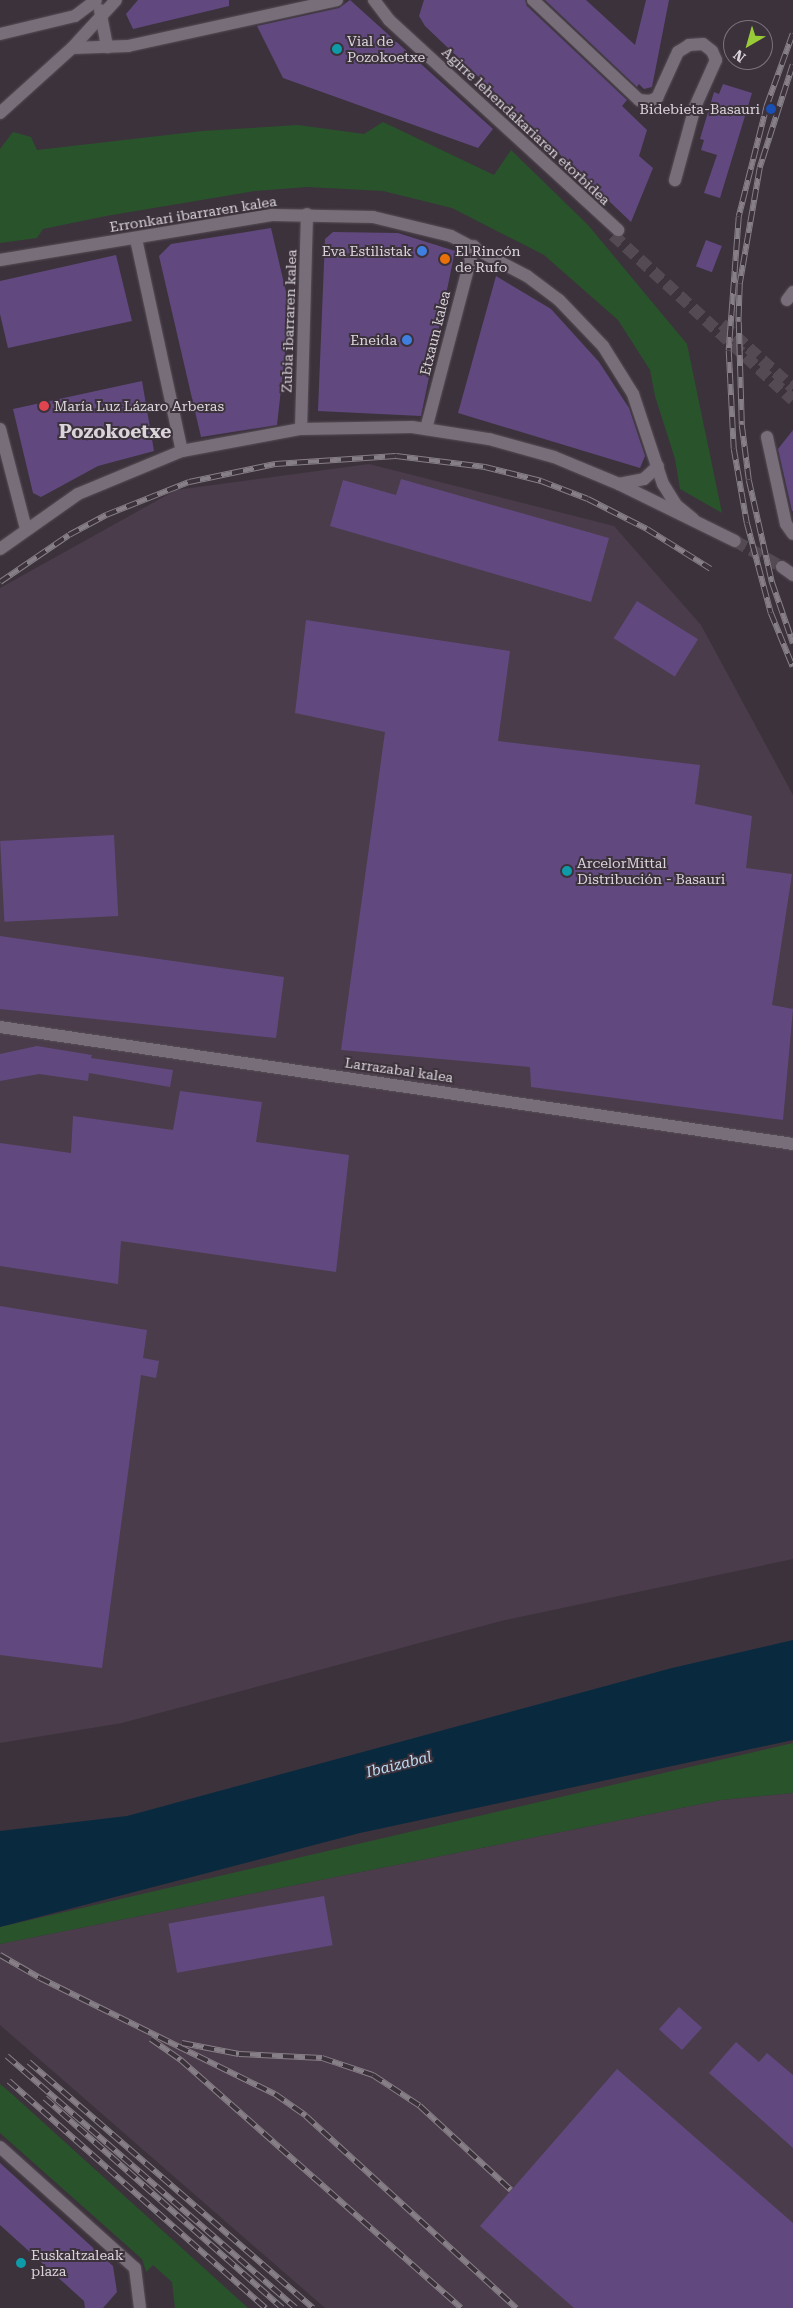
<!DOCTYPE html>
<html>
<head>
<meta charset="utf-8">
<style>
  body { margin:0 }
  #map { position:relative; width:793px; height:2308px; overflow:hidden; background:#3c323c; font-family:"Roboto Serif",serif }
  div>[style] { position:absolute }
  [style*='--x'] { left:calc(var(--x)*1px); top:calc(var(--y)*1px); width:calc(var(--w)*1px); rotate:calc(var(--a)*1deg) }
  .built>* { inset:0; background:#4a3c4a }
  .green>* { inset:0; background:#29532b }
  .water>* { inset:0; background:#092a3e }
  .building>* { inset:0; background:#61497f; transform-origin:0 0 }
  .street-tunnel>* { height:12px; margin-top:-6px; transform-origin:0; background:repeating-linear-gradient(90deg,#544a54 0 12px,transparent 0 18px) }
  .roads { filter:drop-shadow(0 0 1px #564e56) drop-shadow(0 0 1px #564e56) }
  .street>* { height:12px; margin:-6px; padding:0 6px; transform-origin:6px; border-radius:6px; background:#786e79 }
  .rail>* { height:5.5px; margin-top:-2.75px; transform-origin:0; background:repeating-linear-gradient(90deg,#3c323c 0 11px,#877f87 0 22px); box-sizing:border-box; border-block:1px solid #877f87 }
  .dots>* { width:14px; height:14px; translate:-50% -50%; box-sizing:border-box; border:2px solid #3c323c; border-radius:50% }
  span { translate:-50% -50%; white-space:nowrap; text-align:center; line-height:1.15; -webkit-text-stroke:4px #3c323c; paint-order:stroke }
  .poi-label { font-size:14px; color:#dad4da }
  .left { translate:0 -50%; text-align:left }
  .right { translate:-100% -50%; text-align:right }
  .street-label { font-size:14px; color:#dad4da }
  .water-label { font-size:15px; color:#bcdcf4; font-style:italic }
  .district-label { font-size:19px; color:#dad4da; font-weight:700 }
  .north { position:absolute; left:723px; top:20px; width:50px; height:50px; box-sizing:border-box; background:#3c323c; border:1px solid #7b737b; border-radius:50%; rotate:218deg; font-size:14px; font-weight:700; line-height:20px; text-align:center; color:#dad4da }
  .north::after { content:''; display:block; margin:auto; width:18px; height:22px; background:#98cb37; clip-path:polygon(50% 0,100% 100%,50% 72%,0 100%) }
</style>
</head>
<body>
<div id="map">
  <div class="built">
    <div style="clip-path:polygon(369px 464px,614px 526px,701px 625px,793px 795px,793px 1559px,501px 1621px,122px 1723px,0 1743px,0 588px,176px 490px)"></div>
    <div style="clip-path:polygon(793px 1793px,793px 2308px,325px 2308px,0 2025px,0 1944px,721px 1800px)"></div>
  </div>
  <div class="green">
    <div style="clip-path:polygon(383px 122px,494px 175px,511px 150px,588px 225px,687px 344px,722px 513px,680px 489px,675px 459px,655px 396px,650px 370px,618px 320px,544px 255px,452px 208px,383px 191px,307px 187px,255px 191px,106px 216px,43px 229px,37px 238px,0 243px,0 149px,13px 132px,31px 137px,37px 150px,202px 131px,298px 125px,364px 134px)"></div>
    <div style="clip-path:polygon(793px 1743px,793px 1793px,721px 1800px,0 1944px,0 1927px)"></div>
    <div style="clip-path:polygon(0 2084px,13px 2095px,248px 2308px,175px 2308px,172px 2282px,153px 2265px,146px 2272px,142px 2259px,0 2133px)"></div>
  </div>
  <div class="water">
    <div style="clip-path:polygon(793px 1640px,793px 1740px,360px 1833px,0 1927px,0 1831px,127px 1816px,672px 1668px)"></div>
  </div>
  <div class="building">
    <div style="clip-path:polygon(138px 0,229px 0,229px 6px,133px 29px,126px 14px)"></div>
    <div style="clip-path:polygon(350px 0,493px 129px,478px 148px,283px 78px,257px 26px,339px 8px)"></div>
    <div style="clip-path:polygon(424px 0,525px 0,527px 6px,627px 100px,622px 106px,647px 130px,639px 156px,653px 168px,631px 222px,425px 26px,419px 16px)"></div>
    <div style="clip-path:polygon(545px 0,586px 0,635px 45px,646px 0,669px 0,652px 87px,644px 89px,639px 84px,637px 87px)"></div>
    <div style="clip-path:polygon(723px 84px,752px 93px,720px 198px,704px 193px,717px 155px,701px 150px,704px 140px,700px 139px,714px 92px,719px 94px)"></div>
    <div style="clip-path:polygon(271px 228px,290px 309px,277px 425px,201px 437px,159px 256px,171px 244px)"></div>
    <div style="clip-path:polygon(333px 232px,398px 233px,455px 251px,421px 416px,318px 411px,325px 239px)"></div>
    <div style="left:706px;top:240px;width:17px;height:28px;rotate:21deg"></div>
    <div style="clip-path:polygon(116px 255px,132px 321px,8px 348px,0 314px,0 281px)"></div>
    <div style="clip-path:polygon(496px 276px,551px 309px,599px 362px,629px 408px,645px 456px,640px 468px,458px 413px)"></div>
    <div style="clip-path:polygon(142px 381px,154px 451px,98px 466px,41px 497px,33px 493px,13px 409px)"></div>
    <div style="clip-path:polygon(793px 430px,793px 511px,792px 511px,778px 449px)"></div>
    <div style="clip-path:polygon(401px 479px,609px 538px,591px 602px,330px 526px,343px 480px,396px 495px)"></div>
    <div style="left:637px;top:601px;width:72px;height:44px;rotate:32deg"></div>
    <div style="clip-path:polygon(306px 620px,510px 651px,498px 741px,700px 765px,695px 804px,752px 816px,746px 868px,792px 874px,772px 1005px,793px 1009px,783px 1120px,531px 1087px,530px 1067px,341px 1050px,385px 732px,295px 713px)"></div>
    <div style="left:114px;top:835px;width:81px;height:114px;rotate:87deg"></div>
    <div style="clip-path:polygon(0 936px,284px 977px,276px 1038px,0 1009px)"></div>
    <div style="clip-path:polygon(37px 1046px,92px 1055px,91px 1058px,173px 1070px,170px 1087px,89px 1073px,88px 1081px,39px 1074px,0 1081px,0 1054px)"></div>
    <div style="clip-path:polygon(180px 1091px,262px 1102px,256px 1142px,349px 1155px,336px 1272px,121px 1241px,118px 1284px,0 1266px,0 1143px,71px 1153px,73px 1116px,173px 1130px)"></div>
    <div style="clip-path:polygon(0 1306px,147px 1330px,143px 1358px,159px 1361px,156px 1378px,141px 1375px,102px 1668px,0 1655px)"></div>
    <div style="left:324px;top:1896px;width:50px;height:158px;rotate:80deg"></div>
    <div style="left:679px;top:2007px;width:31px;height:30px;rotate:42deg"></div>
    <div style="clip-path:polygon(736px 2042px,759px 2062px,767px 2053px,793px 2075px,793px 2148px,709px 2073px)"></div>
    <div style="clip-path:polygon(617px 2069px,793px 2223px,793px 2308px,574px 2308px,480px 2226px)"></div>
    <div style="clip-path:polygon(0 2163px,113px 2266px,117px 2292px,103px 2308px,85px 2308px,84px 2301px,0 2225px)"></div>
  </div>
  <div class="street-tunnel">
    <div style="--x:613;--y:235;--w:244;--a:42.5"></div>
    <div style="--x:722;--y:324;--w:96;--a:42"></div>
    <div style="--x:735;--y:541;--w:54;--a:29"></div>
  </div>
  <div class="roads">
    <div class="street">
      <div style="--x:374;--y:0;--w:25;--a:53"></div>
      <div style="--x:389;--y:20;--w:311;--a:42.5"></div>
      <div style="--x:533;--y:0;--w:146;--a:43.3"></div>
      <div style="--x:639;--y:100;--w:10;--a:6"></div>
      <div style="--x:649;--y:101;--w:9;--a:-21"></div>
      <div style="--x:657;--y:98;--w:51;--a:-65.5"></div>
      <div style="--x:678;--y:52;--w:13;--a:-32"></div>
      <div style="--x:689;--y:45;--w:14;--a:-4"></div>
      <div style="--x:703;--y:44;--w:11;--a:38"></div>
      <div style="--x:712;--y:51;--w:10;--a:66"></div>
      <div style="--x:716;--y:60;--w:51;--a:114.1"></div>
      <div style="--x:695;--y:107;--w:76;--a:105.3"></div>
      <div style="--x:100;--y:10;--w:38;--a:79"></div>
      <div style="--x:0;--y:34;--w:77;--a:-13.5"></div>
      <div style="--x:75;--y:16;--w:26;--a:-37"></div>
      <div style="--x:72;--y:48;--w:56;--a:-2"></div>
      <div style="--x:128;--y:46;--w:214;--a:-12.4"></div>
      <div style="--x:0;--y:113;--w:97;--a:-42.1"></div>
      <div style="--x:72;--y:48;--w:65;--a:-47.5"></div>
      <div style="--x:136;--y:239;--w:217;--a:77.8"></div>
      <div style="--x:0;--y:260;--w:277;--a:-9.4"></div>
      <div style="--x:273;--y:215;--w:100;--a:1.1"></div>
      <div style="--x:373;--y:217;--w:80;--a:13.7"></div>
      <div style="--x:451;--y:236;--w:86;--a:27.8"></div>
      <div style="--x:527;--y:276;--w:40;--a:37"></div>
      <div style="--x:559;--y:300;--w:64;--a:46.3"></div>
      <div style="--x:603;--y:346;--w:57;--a:58"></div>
      <div style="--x:633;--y:394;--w:95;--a:71.6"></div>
      <div style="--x:663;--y:484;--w:25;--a:58"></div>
      <div style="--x:676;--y:505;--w:22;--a:39"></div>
      <div style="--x:787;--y:300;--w:10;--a:-53"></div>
      <div style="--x:0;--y:429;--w:103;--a:75.4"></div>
      <div style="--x:301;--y:429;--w:215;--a:-88.4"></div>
      <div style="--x:426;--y:429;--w:189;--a:-75.3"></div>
      <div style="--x:767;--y:437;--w:89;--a:77.7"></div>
      <div style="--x:786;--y:524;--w:12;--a:55"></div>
      <div style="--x:619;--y:484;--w:25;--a:-11"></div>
      <div style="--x:644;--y:479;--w:19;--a:-43"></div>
      <div style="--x:0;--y:549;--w:95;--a:-35.2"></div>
      <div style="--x:78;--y:494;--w:113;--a:-22.5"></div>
      <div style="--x:182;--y:451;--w:121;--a:-10.5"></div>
      <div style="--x:301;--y:429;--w:111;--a:-1"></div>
      <div style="--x:412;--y:427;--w:78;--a:8.9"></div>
      <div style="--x:489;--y:439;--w:67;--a:15.5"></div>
      <div style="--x:554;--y:457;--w:70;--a:22.6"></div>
      <div style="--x:619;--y:484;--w:129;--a:26.2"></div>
      <div style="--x:782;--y:567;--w:14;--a:36"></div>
      <div style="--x:0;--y:1027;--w:802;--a:8.39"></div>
      <div style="--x:0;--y:2147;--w:181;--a:41.9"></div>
      <div style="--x:135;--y:2268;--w:40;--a:82.9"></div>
    </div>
  </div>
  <div class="rail">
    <div style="--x:793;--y:34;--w:77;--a:109.9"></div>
    <div style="--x:767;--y:106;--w:114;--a:104.2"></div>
    <div style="--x:739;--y:217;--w:134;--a:94.3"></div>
    <div style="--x:729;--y:351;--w:98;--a:87.1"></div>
    <div style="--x:734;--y:449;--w:75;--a:80"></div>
    <div style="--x:747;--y:523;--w:93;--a:75.1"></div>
    <div style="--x:771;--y:613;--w:58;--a:67.8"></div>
    <div style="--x:793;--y:65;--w:108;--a:107.8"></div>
    <div style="--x:760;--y:168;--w:118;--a:99.8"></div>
    <div style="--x:740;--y:284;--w:38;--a:92"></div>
    <div style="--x:739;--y:322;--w:103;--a:88.3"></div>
    <div style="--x:742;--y:425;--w:55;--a:82.7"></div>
    <div style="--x:749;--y:480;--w:105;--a:77.3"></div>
    <div style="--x:772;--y:582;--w:65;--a:71"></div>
    <div style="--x:0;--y:582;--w:83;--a:-34.3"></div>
    <div style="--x:69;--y:535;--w:42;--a:-28.4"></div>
    <div style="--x:106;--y:515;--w:89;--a:-21.7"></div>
    <div style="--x:189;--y:482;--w:88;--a:-11.8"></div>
    <div style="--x:275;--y:464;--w:121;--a:-3.8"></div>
    <div style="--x:396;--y:456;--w:90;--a:7"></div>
    <div style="--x:485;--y:467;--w:58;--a:14"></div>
    <div style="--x:541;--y:481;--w:50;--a:21"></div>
    <div style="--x:588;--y:499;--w:66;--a:27"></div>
    <div style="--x:647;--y:529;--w:75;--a:32"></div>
    <div style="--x:0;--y:1955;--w:46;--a:29.9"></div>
    <div style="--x:40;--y:1978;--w:262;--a:26.3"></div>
    <div style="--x:275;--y:2094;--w:38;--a:35"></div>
    <div style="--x:306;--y:2116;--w:285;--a:42.4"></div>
    <div style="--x:151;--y:2039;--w:37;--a:35"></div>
    <div style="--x:181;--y:2060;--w:374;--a:41.5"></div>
    <div style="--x:182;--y:2043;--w:58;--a:10.9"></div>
    <div style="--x:239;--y:2054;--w:83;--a:2.8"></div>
    <div style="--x:322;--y:2058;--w:54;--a:18.4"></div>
    <div style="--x:373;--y:2075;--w:56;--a:33.4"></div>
    <div style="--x:420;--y:2106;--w:124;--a:42.7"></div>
    <div style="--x:7;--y:2056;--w:383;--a:41.1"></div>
    <div style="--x:29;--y:2062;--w:376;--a:40.9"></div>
    <div style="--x:9;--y:2081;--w:343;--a:41.5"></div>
    <div style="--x:45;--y:2098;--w:317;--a:41.5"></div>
  </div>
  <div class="dots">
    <div style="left:337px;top:49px;background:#0f9aa8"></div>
    <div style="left:771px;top:109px;background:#1a4fb4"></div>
    <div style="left:422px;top:251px;background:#3f7fe0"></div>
    <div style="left:445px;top:259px;background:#e8710a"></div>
    <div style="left:407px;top:340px;background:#3f7fe0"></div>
    <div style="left:44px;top:406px;background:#e0444e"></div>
    <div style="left:567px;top:871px;background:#0f9aa8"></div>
    <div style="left:21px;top:2263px;background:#0f9aa8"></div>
  </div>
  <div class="poi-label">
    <span class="left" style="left:347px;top:49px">Vial de<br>Pozokoetxe</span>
    <span class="right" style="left:760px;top:109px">Bidebieta-Basauri</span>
    <span class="right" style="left:412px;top:251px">Eva Estilistak</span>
    <span class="left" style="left:455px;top:259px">El Rincón<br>de Rufo</span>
    <span class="right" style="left:397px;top:340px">Eneida</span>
    <span class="left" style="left:54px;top:406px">María Luz Lázaro Arberas</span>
    <span class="left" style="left:577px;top:871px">ArcelorMittal<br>Distribución - Basauri</span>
    <span class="left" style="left:31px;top:2263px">Euskaltzaleak<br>plaza</span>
  </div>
  <div class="street-label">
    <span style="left:526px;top:126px;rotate:43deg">Agirre lehendakariaren etorbidea</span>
    <span style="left:193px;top:214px;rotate:-9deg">Erronkari ibarraren kalea</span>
    <span style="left:289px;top:321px;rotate:-88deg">Zubia ibarraren kalea</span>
    <span style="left:435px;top:333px;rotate:-76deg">Etxaun kalea</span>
    <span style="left:399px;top:1070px;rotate:8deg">Larrazabal kalea</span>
  </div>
  <div class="water-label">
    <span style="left:399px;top:1765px;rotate:-14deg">Ibaizabal</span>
  </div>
  <div class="district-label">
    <span style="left:115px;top:432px">Pozokoetxe</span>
  </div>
  <div class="north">N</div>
</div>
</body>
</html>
